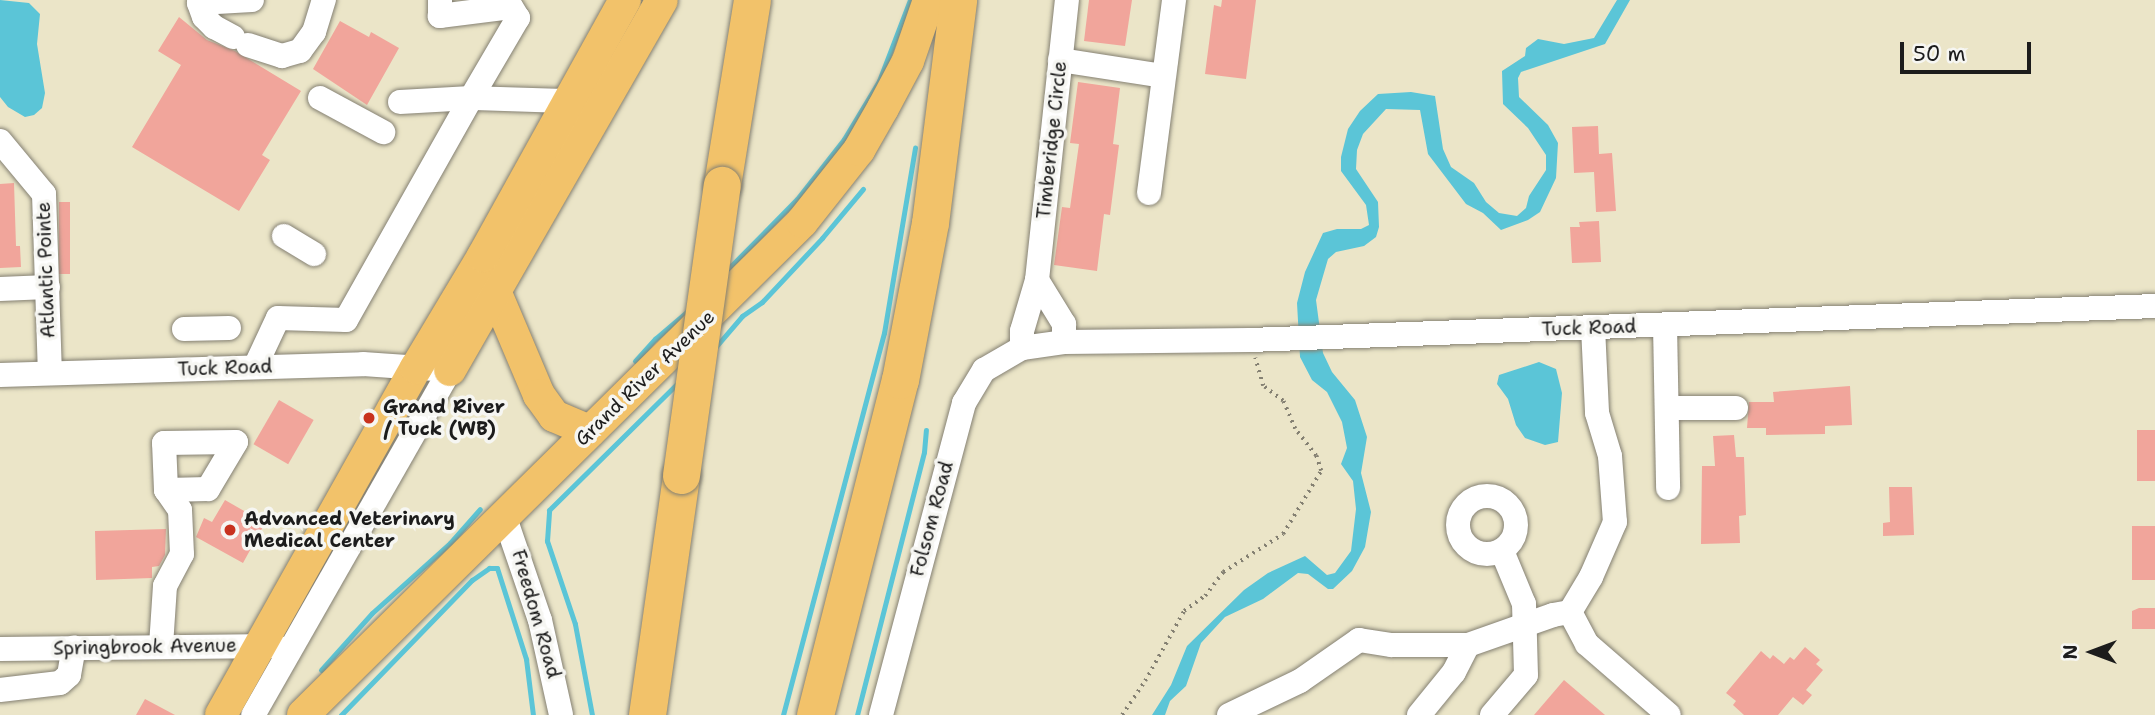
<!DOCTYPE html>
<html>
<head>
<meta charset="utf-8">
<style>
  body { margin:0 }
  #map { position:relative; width:2155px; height:715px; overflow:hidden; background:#ebe5c8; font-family:"Shantell Sans",sans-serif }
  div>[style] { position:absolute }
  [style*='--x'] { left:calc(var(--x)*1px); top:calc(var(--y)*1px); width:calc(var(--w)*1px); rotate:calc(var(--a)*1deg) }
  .water>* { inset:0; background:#5bc5d7 }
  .stream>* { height:5px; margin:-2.5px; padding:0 2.5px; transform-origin:2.5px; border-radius:2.5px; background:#5bc5d7 }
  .building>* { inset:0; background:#f1a59b; transform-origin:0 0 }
  .path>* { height:3.5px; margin-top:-1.75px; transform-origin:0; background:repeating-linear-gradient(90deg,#848072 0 2px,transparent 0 7px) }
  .roads { filter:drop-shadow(0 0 2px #848072) drop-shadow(0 0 2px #848072) }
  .minor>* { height:24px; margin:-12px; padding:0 12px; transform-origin:12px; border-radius:12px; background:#fff }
  .minor>.ring { margin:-12px; padding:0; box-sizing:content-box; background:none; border:24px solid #fff; border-radius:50% }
  .major>* { height:32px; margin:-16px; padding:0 16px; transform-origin:16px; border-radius:16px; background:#f2c26a }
  .highway>* { height:37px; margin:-18.5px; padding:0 18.5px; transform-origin:18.5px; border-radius:18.5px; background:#f2c26a }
  .bridges { filter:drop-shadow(0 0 2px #848072) drop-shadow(0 0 2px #848072) }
  .highway-bridge>* { height:37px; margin:-18.5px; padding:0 18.5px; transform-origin:18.5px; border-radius:18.5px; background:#f2c26a }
  .dots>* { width:19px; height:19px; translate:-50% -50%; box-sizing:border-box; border:4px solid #f6f6f2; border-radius:50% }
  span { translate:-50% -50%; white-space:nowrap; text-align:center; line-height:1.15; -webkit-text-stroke:7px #f6f6f2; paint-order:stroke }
  .street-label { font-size:19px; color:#1c1c1c }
  .poi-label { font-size:19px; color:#1c1c1c; font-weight:700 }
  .left { translate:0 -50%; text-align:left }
  .north { position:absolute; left:2057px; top:617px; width:70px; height:70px; -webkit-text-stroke:5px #f6f6f2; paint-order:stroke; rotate:270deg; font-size:19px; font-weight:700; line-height:28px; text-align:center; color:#1c1c1c }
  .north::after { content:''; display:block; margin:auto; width:24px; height:32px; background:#1c1c1c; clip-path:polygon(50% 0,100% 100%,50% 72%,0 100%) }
  .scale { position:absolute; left:1900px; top:42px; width:131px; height:32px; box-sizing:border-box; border:4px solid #1c1c1c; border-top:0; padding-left:9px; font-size:21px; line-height:24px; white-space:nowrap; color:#1c1c1c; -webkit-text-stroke:5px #f6f6f2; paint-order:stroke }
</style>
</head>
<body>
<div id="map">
  <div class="water">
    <div style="clip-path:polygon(0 0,29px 3px,40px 14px,37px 44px,45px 93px,42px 108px,34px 115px,25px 117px,8px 107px,0 97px)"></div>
    <div style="clip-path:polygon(1617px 0,1630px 0,1605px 44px,1521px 72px,1518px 78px,1519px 97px,1548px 125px,1558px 143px,1556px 178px,1540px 212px,1528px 220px,1501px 230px,1483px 213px,1466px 204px,1428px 154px,1420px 110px,1386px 109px,1363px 134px,1357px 150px,1356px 169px,1378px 202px,1379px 227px,1376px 237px,1364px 246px,1336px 252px,1328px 259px,1316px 300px,1323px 353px,1332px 372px,1355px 400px,1367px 437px,1361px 473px,1371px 512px,1365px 547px,1352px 571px,1333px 589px,1328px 589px,1308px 574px,1298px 573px,1263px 599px,1225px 617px,1201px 643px,1186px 686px,1170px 701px,1165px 715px,1152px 715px,1171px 685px,1187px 646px,1244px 590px,1268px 573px,1305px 556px,1327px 575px,1335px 573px,1351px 551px,1356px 509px,1353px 481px,1341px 464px,1347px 448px,1342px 422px,1327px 392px,1312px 380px,1300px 357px,1297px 303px,1305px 272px,1323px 233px,1337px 229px,1361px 229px,1369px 225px,1366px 205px,1341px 171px,1341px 157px,1348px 129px,1360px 111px,1378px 94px,1411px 92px,1435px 96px,1443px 149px,1451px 167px,1474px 183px,1486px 202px,1499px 213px,1517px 216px,1526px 208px,1529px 196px,1546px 170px,1546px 155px,1528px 128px,1503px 104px,1502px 71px,1525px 56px,1526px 48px,1538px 39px,1564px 44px,1594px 38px)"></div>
    <div style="clip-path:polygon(1539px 362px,1556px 369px,1562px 393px,1558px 442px,1545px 445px,1525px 438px,1516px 425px,1508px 399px,1497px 384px,1499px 375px)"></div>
  </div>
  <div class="stream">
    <div style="--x:726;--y:271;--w:101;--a:-45.4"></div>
    <div style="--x:797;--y:199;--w:76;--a:-51.9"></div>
    <div style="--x:844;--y:139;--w:68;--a:-58.9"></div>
    <div style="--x:879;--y:81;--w:87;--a:-69.1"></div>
    <div style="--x:713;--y:350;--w:45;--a:-49.5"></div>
    <div style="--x:742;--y:316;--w:24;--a:-35"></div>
    <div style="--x:762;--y:302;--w:88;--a:-46.8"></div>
    <div style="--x:822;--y:238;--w:64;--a:-50.1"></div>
    <div style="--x:635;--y:361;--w:30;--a:-48"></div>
    <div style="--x:655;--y:339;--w:46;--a:-40.6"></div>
    <div style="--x:321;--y:670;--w:76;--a:-48.2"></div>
    <div style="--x:372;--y:613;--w:105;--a:-41.9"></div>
    <div style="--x:450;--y:543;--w:45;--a:-48.6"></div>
    <div style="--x:341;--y:715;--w:188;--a:-45.9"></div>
    <div style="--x:472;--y:580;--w:21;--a:-35"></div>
    <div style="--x:489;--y:568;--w:8;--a:0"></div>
    <div style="--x:497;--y:568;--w:96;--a:72.3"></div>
    <div style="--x:526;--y:659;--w:56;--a:82.9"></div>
    <div style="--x:592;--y:715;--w:93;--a:-100.6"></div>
    <div style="--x:575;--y:624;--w:88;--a:-108.6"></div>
    <div style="--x:547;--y:541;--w:31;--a:-86"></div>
    <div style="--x:549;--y:510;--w:184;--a:-44.6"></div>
    <div style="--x:783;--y:715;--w:395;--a:-75.2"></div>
    <div style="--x:884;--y:333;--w:188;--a:-80.5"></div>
    <div style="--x:857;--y:715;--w:271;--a:-75.7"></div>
    <div style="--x:924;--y:452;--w:22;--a:-85"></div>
  </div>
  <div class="building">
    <div style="clip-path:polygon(1089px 0,1132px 0,1125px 46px,1084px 41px)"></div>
    <div style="clip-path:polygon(1222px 0,1256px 0,1246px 79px,1205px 74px,1214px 5px,1221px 7px)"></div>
    <div style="clip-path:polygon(179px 17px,207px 40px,235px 51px,301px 91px,262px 155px,270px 160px,239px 211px,132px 147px,181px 65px,158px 51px)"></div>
    <div style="clip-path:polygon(340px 21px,369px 37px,371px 32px,399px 48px,367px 105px,313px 69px)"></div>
    <div style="clip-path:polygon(1078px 82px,1120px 88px,1113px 144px,1119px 145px,1110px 215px,1104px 214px,1097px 271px,1054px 265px,1062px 207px,1070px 208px,1079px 144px,1070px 143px)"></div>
    <div style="clip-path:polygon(1598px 126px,1599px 154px,1612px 153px,1616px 211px,1596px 212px,1594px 172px,1574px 173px,1572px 127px)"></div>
    <div style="clip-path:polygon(14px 183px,16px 246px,20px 246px,21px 267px,0 268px,0 184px)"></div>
    <div style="left:59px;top:202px;width:11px;height:72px"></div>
    <div style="clip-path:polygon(1599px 221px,1601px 262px,1572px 263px,1570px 227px,1580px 227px,1579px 222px)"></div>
    <div style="clip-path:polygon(1850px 386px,1852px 425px,1825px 426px,1825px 434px,1766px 435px,1766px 428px,1747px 428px,1749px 402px,1774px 402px,1773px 392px)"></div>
    <div style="left:279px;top:400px;width:40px;height:51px;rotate:30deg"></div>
    <div style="left:2137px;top:430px;width:18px;height:51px"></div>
    <div style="clip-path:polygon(1734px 435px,1736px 457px,1744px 457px,1746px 515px,1739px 516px,1740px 543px,1701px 544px,1702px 466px,1715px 466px,1713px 436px)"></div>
    <div style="clip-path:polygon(1889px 487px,1912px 487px,1914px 535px,1883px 536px,1883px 523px,1890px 522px)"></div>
    <div style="clip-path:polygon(225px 500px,265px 523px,243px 563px,196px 537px,204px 518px,212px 522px)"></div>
    <div style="left:2155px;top:526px;width:54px;height:23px;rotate:90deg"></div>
    <div style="clip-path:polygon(166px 529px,165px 555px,159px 566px,152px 567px,152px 578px,96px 580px,95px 531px)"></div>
    <div style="clip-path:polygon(2139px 608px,2155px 608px,2155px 629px,2132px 629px,2132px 611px)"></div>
    <div style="clip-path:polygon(1805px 647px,1820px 660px,1816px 664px,1823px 670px,1806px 690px,1812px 695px,1803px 705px,1793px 697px,1778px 715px,1744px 715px,1733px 705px,1736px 701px,1726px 693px,1761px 651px,1770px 659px,1773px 655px,1784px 664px,1790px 657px,1794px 660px)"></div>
    <div style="clip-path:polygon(1564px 680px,1605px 715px,1534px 715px)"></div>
    <div style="clip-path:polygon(145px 699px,175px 715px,136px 715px)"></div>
  </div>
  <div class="path">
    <div style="--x:1122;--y:715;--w:41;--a:-55.9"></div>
    <div style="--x:1145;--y:681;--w:80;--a:-60.9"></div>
    <div style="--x:1184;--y:611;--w:26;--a:-36"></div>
    <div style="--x:1205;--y:596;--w:30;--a:-53"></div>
    <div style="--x:1223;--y:572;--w:71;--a:-32.3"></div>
    <div style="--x:1283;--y:534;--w:74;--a:-58.9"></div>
    <div style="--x:1321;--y:471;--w:16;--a:-108"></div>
    <div style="--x:1316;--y:456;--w:34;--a:-128"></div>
    <div style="--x:1295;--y:429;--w:30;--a:-113"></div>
    <div style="--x:1283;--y:401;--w:25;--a:-143"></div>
    <div style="--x:1263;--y:386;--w:29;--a:-106"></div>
  </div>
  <div class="roads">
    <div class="minor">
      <div style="--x:233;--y:37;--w:21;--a:-152"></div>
      <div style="--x:214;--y:27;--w:14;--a:-135"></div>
      <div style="--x:204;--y:17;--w:15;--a:-110"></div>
      <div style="--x:199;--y:3;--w:53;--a:-3.2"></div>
      <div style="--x:248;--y:45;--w:36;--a:18"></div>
      <div style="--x:282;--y:56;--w:19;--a:-16"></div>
      <div style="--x:300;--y:51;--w:24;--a:-54"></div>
      <div style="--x:314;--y:32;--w:34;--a:-73"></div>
      <div style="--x:1060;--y:60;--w:104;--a:8.8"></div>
      <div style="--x:320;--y:98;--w:72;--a:28.4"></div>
      <div style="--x:400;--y:102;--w:71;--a:-3.2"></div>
      <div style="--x:471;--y:98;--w:93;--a:-59.6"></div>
      <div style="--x:518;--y:18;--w:13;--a:-122"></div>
      <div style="--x:511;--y:7;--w:72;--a:172.8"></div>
      <div style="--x:440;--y:16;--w:16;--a:-90"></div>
      <div style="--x:0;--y:141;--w:69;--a:50.3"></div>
      <div style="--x:44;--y:194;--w:179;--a:88.1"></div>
      <div style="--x:1149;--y:193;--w:195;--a:-82.6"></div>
      <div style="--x:284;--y:236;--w:35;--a:31"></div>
      <div style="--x:1037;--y:280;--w:52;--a:58.5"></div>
      <div style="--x:1064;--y:324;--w:18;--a:90"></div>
      <div style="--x:0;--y:289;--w:48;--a:-2.4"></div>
      <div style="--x:1665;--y:325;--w:163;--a:88.9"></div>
      <div style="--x:1593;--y:327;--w:86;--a:87.3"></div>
      <div style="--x:1597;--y:413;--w:45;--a:73.2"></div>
      <div style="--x:1610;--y:456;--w:66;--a:85.7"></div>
      <div style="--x:1615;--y:522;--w:60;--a:113.6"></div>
      <div style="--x:1591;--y:577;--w:41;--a:121"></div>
      <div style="--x:1570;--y:612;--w:36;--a:62"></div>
      <div style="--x:1587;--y:644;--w:108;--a:40.9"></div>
      <div style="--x:184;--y:329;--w:45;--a:-1.3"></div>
      <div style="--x:1022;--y:348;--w:17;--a:-90"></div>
      <div style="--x:1022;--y:331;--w:53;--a:-73.6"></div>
      <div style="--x:1037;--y:280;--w:282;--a:-83.9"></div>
      <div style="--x:255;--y:367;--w:54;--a:-64.9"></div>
      <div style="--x:278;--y:318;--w:68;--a:1.7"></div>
      <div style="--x:346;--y:320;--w:255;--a:-60.6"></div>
      <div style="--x:471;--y:98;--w:98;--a:1.8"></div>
      <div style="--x:0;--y:375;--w:363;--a:-1.7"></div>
      <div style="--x:363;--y:364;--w:87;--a:3.9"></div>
      <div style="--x:450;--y:370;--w:397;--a:119.7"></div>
      <div style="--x:1667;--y:408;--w:69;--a:0"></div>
      <div class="ring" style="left:1458px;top:496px;width:34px;height:34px"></div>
      <div style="--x:504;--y:515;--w:111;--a:71.1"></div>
      <div style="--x:540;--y:620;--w:97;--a:77.5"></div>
      <div style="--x:161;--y:646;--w:60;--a:-86.2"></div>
      <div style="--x:165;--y:586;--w:36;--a:-62"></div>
      <div style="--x:182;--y:554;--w:44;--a:-92.6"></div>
      <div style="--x:180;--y:510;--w:24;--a:-125"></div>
      <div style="--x:166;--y:490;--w:47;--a:-92.4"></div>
      <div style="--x:164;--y:443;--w:72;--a:-0.8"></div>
      <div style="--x:236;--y:442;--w:55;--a:120.8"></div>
      <div style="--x:208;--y:489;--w:42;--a:178.6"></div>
      <div style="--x:0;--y:649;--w:276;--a:-0.6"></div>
      <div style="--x:0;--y:690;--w:60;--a:-6.7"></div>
      <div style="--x:60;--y:683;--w:12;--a:-42"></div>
      <div style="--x:69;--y:675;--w:28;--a:-80"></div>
      <div style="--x:881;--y:715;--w:323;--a:-75.1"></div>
      <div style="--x:964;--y:403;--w:39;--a:-59"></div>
      <div style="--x:984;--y:370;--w:44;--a:-30.1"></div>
      <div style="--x:1022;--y:348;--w:42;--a:-8.1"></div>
      <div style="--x:1064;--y:342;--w:186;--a:-0.6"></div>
      <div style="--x:1250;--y:340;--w:906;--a:-2.15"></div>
      <div style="--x:1229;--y:715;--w:79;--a:-25.6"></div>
      <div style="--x:1300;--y:681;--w:72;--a:-34.8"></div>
      <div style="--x:1359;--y:640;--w:33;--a:9"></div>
      <div style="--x:1392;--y:645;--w:76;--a:0"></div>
      <div style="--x:1468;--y:645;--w:90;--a:-19.4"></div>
      <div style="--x:1553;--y:615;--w:17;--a:-10"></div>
      <div style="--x:1419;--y:715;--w:55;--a:-50.9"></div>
      <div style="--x:1454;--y:672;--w:30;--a:-63"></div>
      <div style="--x:1492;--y:715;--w:52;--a:-49.6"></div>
      <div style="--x:1526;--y:675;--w:71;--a:-91.6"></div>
      <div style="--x:1524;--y:604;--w:57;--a:-112.5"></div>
    </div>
    <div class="major">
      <div style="--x:487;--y:280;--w:14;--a:54"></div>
      <div style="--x:495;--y:291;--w:113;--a:67.1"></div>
      <div style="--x:539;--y:395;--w:26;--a:54"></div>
      <div style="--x:554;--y:416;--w:39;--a:23"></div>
      <div style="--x:450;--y:370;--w:426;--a:-60.2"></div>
      <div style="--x:221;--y:715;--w:398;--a:-60.7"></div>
      <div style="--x:416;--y:368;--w:131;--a:-59.1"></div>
      <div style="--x:483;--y:256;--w:293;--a:-61"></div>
      <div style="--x:303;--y:715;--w:701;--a:-44.65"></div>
      <div style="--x:802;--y:222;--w:92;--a:-51.6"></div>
      <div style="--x:859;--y:150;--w:48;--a:-60.3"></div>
      <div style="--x:883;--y:108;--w:53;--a:-62"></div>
      <div style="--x:908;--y:61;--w:65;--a:-71"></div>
    </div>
    <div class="highway">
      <div style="--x:722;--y:185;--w:187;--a:-80.8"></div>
      <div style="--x:647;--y:715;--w:242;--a:-81.9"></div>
      <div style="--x:815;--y:715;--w:346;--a:-75.8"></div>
      <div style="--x:900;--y:380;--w:160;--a:-79.2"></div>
      <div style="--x:930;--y:223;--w:225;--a:-82.8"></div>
    </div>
  </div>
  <div class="bridges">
    <div class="highway-bridge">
      <div style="--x:681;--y:475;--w:293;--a:-82"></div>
    </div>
  </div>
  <div class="dots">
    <div style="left:369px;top:418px;background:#c8321e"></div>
    <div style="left:230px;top:530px;background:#c8321e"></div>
  </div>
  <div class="street-label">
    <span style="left:1052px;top:140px;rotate:-84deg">Timberidge Circle</span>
    <span style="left:46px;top:270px;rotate:-92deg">Atlantic Pointe</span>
    <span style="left:1589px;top:328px;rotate:-2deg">Tuck Road</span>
    <span style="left:225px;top:368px;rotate:-2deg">Tuck Road</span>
    <span style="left:645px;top:378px;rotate:-44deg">Grand River Avenue</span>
    <span style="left:932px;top:519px;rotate:-75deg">Folsom Road</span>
    <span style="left:536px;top:614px;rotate:74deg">Freedom Road</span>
    <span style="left:145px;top:647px;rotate:-1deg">Springbrook Avenue</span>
  </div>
  <div class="poi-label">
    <span class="left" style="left:383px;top:418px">Grand River<br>/ Tuck (WB)</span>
    <span class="left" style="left:244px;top:530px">Advanced Veterinary<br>Medical Center</span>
  </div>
  <div class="north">N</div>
  <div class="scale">50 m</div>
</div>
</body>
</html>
